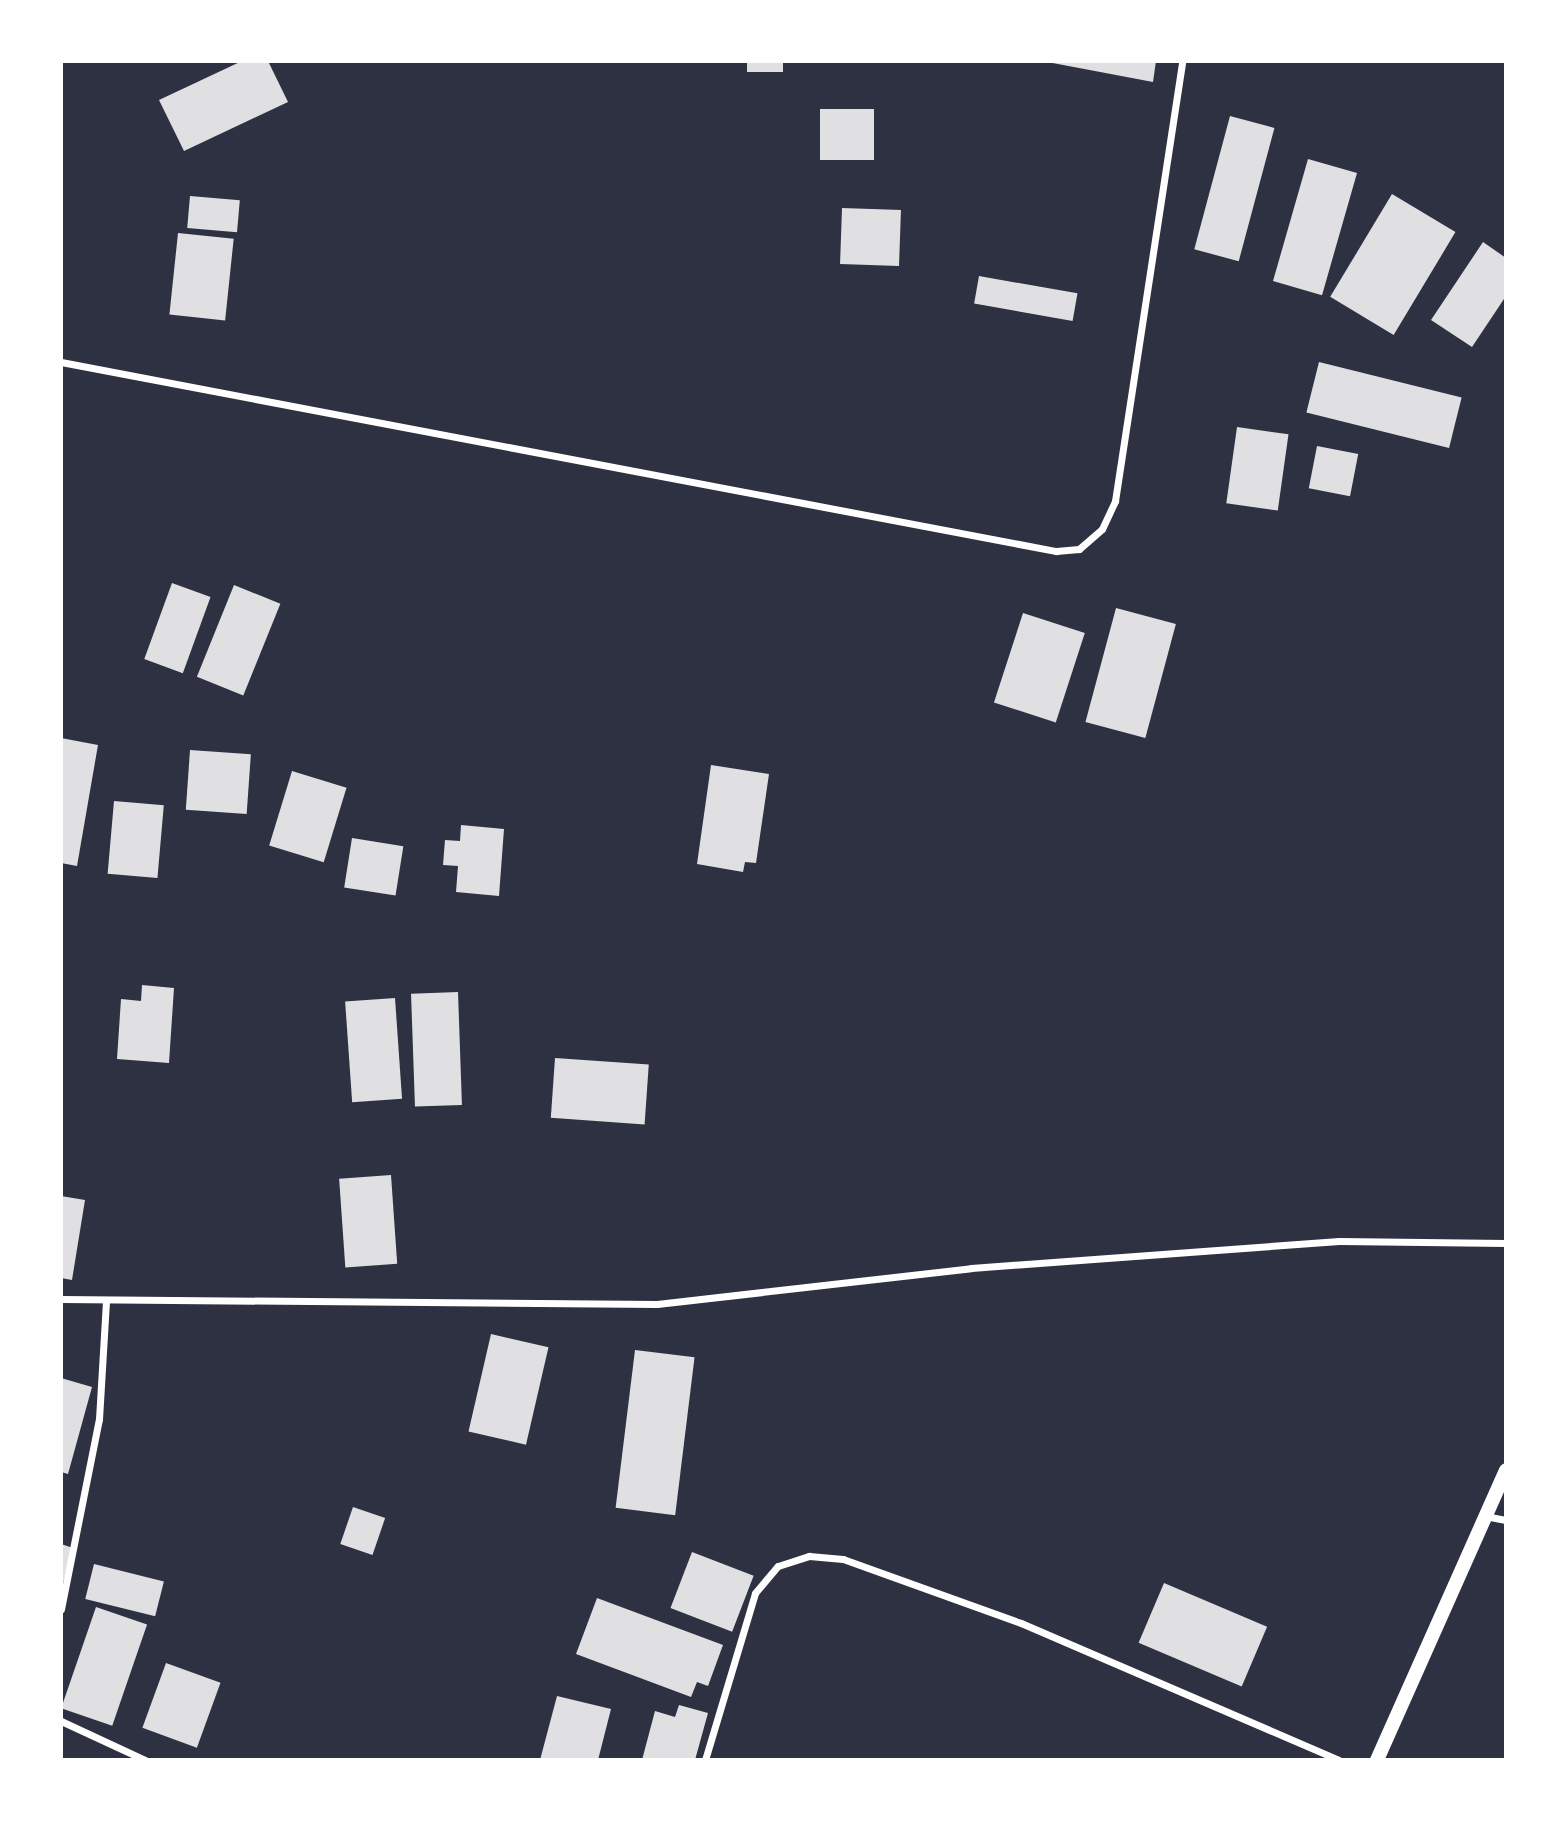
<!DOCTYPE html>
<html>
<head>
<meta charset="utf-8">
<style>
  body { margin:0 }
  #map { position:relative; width:1567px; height:1821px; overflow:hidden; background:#2d3142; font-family:"DM Sans",sans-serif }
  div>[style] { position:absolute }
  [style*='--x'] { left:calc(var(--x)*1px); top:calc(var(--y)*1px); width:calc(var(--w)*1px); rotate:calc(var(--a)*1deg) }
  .building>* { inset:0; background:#e0e0e3; transform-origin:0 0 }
  .minor>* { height:7px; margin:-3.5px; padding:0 3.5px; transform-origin:3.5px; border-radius:3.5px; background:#fff }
  .secondary>* { height:14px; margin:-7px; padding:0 7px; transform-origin:7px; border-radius:7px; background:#fff }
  span { translate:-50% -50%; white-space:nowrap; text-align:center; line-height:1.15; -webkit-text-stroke:7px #fff; paint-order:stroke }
  .frame { position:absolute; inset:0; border:63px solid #fff; pointer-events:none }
</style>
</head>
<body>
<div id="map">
  <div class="building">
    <div style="clip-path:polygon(242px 61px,268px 61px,288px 102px,184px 151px,159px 100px)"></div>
    <div style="left:747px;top:61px;width:36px;height:11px"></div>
    <div style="clip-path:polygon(1042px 61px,1156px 61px,1153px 82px)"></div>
    <div style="left:820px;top:109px;width:54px;height:51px"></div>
    <div style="left:1230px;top:116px;width:46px;height:138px;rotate:15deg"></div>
    <div style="left:1308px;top:159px;width:51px;height:127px;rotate:16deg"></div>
    <div style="left:1392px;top:194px;width:74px;height:120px;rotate:31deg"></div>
    <div style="left:190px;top:196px;width:50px;height:32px;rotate:5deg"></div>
    <div style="left:842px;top:208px;width:59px;height:56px;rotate:2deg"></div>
    <div style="left:178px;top:233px;width:56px;height:82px;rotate:6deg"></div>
    <div style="clip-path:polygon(1483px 242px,1506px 258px,1506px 296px,1472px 347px,1431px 320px)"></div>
    <div style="left:979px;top:276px;width:100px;height:28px;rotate:10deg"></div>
    <div style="left:1319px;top:362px;width:147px;height:52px;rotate:14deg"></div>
    <div style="left:1237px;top:427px;width:52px;height:77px;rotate:8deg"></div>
    <div style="left:1317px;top:446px;width:42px;height:43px;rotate:11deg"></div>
    <div style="left:172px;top:583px;width:41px;height:81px;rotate:20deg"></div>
    <div style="left:234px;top:585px;width:50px;height:99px;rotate:22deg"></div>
    <div style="left:1116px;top:608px;width:62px;height:118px;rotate:15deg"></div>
    <div style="left:1023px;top:613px;width:65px;height:94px;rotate:18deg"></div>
    <div style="clip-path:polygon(61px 738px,98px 745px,77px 866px,61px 863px)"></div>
    <div style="left:190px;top:750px;width:61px;height:60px;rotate:4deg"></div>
    <div style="clip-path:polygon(711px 765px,769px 774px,756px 863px,745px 862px,743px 872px,697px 864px)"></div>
    <div style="left:292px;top:771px;width:57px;height:78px;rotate:17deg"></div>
    <div style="left:114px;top:801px;width:50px;height:73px;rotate:5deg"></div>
    <div style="clip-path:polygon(461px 825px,504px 829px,499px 896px,456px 892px,458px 866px,443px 865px,445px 840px,460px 841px)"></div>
    <div style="left:352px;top:838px;width:52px;height:50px;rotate:9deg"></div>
    <div style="clip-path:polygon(142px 985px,174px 988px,169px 1063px,117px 1059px,121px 999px,141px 1001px)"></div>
    <div style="left:458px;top:992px;width:113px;height:47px;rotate:88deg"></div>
    <div style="left:395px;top:998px;width:101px;height:50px;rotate:86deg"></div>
    <div style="left:555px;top:1058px;width:94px;height:60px;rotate:4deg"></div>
    <div style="left:391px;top:1175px;width:89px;height:52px;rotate:86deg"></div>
    <div style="clip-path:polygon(61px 1196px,85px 1200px,72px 1280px,61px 1278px)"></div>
    <div style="left:491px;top:1334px;width:59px;height:100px;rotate:13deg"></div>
    <div style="left:635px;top:1350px;width:60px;height:159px;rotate:7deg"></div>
    <div style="clip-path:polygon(61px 1378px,92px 1387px,68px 1474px,61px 1472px)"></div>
    <div style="left:353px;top:1507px;width:34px;height:39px;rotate:19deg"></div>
    <div style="clip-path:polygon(61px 1544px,73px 1548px,62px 1587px,61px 1587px)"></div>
    <div style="left:692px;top:1552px;width:66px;height:60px;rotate:21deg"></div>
    <div style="left:94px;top:1564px;width:72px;height:36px;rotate:14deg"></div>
    <div style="left:1164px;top:1583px;width:112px;height:65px;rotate:23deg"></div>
    <div style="clip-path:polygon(597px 1598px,723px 1645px,708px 1686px,697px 1682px,691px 1697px,576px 1654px)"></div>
    <div style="left:96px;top:1607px;width:54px;height:107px;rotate:19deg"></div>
    <div style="left:166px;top:1663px;width:58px;height:69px;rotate:20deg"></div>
    <div style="clip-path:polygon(557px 1696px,611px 1709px,598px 1760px,540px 1760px)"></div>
    <div style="clip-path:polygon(679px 1705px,708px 1713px,695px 1760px,642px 1760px,655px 1711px,675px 1717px)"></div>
  </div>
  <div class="minor">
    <div style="--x:61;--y:362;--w:1013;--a:10.76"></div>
    <div style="--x:1056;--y:551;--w:23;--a:-5"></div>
    <div style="--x:1079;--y:549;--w:30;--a:-41"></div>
    <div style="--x:1102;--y:529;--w:31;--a:-65"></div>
    <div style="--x:1115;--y:501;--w:445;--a:-81.3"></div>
    <div style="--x:61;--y:1299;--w:596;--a:0.48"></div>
    <div style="--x:657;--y:1304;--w:316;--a:-6.5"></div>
    <div style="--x:971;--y:1268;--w:369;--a:-4.2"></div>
    <div style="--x:1339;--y:1241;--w:167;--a:0.7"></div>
    <div style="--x:1485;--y:1516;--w:21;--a:11"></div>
    <div style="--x:61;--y:1609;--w:194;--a:-78.7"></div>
    <div style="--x:99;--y:1419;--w:119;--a:-86.6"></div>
    <div style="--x:61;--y:1721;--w:93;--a:24.9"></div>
    <div style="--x:705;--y:1760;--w:174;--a:-73.3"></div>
    <div style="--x:755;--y:1593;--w:35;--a:-50"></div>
    <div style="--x:778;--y:1566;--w:33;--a:-18"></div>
    <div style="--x:809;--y:1556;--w:34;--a:5"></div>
    <div style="--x:843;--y:1559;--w:189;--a:19.8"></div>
    <div style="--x:1021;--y:1623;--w:346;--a:23.3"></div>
  </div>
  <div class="secondary">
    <div style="--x:1377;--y:1760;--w:317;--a:-66"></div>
  </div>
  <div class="frame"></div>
</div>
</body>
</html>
